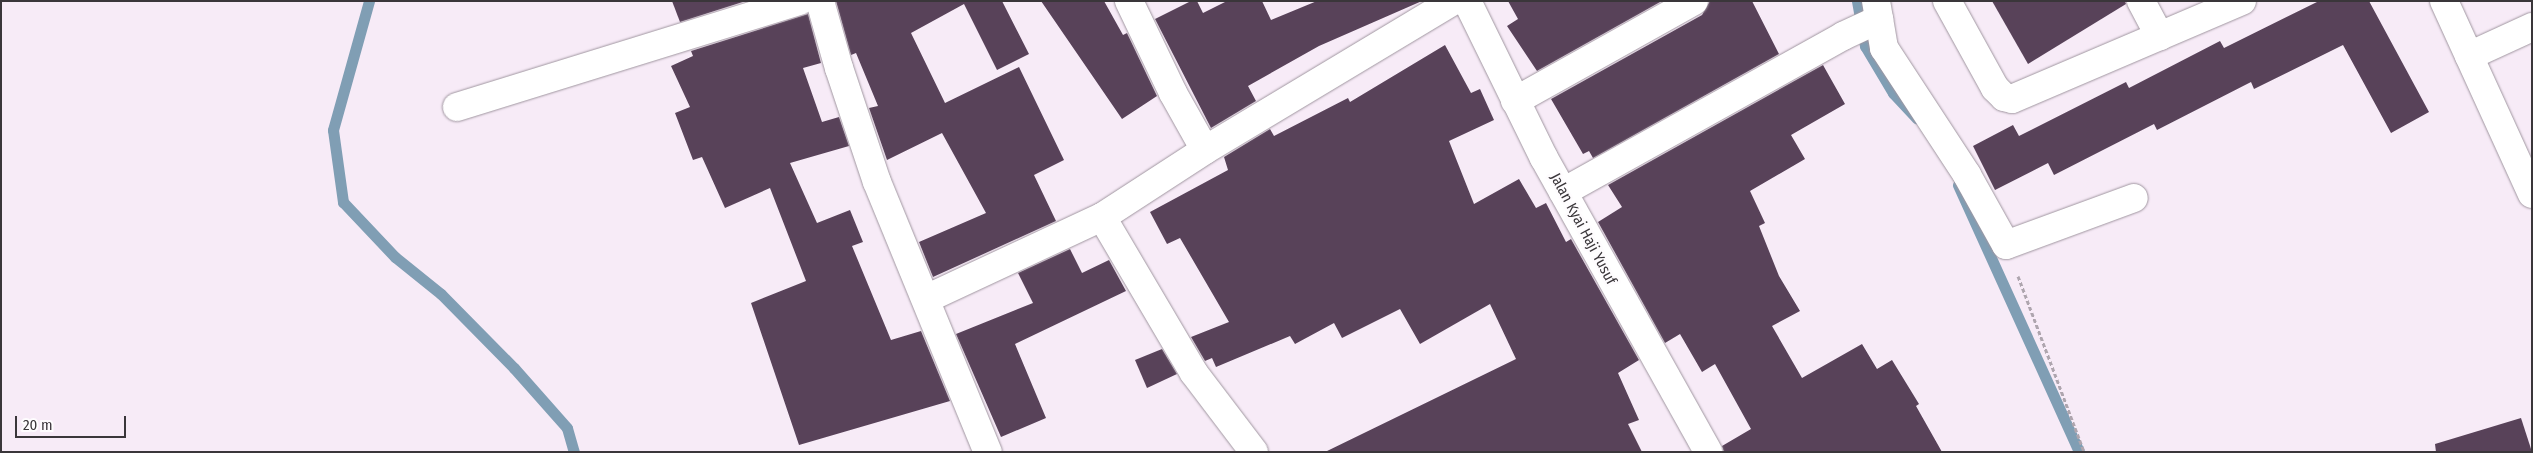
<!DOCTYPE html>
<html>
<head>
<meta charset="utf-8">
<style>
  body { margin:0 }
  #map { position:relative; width:2533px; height:453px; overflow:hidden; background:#f7ebf7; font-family:"Fira Sans Condensed",sans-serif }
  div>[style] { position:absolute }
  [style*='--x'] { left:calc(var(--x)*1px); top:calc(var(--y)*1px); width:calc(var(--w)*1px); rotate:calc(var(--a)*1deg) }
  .stream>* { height:11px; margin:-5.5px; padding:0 5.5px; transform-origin:5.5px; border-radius:5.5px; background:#809eb4 }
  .building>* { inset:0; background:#584259 }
  .path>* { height:3px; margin-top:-1.5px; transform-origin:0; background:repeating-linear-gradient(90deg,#aea5ae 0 4px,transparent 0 6.5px) }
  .roads { filter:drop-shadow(0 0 1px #a096a0) drop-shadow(0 0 1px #a096a0) }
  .street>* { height:28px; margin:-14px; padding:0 14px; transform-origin:14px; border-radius:14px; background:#fff }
  .secondary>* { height:28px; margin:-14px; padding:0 14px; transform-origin:14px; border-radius:14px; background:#fff }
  span { translate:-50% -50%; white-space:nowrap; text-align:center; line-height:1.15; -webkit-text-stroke:5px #fefcfe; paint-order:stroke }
  .street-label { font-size:15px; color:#3a363a }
  .frame { position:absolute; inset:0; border:2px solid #3a363a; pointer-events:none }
  .scale { position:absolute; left:15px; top:416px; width:111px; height:22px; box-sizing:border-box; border:2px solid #3a363a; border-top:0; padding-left:6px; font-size:15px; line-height:18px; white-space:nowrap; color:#3a363a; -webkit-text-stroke:4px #fefcfe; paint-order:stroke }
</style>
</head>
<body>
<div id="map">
  <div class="stream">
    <div style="--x:369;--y:1;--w:134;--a:105.6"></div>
    <div style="--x:333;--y:130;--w:73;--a:82.1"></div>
    <div style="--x:343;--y:202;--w:76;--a:46.6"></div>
    <div style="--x:395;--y:257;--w:59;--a:38.8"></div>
    <div style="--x:441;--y:294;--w:104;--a:45.4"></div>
    <div style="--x:514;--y:368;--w:80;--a:48.5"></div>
    <div style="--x:567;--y:428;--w:25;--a:74"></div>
    <div style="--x:1857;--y:1;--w:46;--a:79.9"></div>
    <div style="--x:1865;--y:46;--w:55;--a:59.2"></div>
    <div style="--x:1893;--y:93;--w:35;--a:47"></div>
    <div style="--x:1958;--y:185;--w:293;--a:65.6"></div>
  </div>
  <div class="building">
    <div style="clip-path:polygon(672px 1px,746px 1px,680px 22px)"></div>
    <div style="clip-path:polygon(836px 1px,1002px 1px,1029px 54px,997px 70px,964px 4px,911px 33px,945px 103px,1019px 67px,1064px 160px,1034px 175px,1056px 221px,933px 277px,919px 242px,986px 213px,942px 133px,887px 160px,869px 108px,878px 106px,856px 53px,851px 55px)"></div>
    <div style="clip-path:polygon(1041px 1px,1104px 1px,1123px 35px,1127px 33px,1157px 96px,1122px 119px)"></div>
    <div style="clip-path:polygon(1191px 1px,1197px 1px,1203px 13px,1227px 1px,1262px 1px,1271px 20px,1317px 1px,1422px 1px,1319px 46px,1248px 86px,1256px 101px,1211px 128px,1155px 19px)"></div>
    <div style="clip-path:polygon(1508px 1px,1662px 1px,1537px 71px,1507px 26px,1518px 19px)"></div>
    <div style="clip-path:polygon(1710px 1px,1752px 1px,1779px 54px,1593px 158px,1589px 151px,1583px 154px,1551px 99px,1702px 15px)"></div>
    <div style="clip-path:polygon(1992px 1px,2125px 1px,2126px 4px,2028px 64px)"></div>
    <div style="clip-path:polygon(2319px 1px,2369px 1px,2429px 112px,2391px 133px,2343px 45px,2254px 89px,2251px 82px,2157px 130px,2154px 124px,2054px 175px,2048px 163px,1995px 190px,1973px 146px,2013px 125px,2019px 136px,2126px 82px,2129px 88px,2220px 41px,2224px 48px)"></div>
    <div style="clip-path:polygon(808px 14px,821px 63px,803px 68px,822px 122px,839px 117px,849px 146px,790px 163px,817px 223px,850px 210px,863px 242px,852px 246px,891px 340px,921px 331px,950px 401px,799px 445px,751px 303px,806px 281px,770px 188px,725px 208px,702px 157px,693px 160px,675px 113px,690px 107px,671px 66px,693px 56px,691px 51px)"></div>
    <div style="clip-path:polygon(1445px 45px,1471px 93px,1480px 89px,1494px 120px,1449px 141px,1474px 204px,1519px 179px,1536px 208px,1546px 203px,1566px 242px,1571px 239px,1639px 360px,1618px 373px,1639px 420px,1628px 424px,1642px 452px,1325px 452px,1516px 359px,1490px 304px,1420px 344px,1400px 309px,1342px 338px,1334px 323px,1295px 344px,1290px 336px,1216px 367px,1212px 358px,1205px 361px,1191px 337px,1229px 322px,1180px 238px,1167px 244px,1150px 212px,1228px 170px,1224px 157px,1270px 129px,1274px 136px,1348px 98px,1350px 102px)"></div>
    <div style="clip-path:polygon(1823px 65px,1845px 104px,1791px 135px,1805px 159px,1750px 191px,1765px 223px,1759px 226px,1779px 276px,1800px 311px,1772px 326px,1802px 378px,1862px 344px,1877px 369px,1892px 360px,1919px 404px,1916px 406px,1942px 452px,1724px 452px,1722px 446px,1751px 429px,1715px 364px,1702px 372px,1680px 334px,1665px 343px,1598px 222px,1622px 207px,1608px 185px)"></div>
    <div style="clip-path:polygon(1070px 249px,1082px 273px,1109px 260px,1126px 291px,1015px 344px,1046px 418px,1001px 437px,956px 334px,1033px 303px,1018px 273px)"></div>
    <div style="clip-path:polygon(1162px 349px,1177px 374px,1147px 388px,1135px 360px)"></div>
    <div style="clip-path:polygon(2521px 418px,2532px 452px,2436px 452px,2435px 444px)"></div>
  </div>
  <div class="path">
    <div style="--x:2018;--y:276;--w:188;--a:69.4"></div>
  </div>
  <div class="roads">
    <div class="street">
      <div style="--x:820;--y:1;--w:70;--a:74.2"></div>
      <div style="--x:839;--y:68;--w:120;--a:71.6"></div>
      <div style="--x:877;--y:182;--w:292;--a:67.7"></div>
      <div style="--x:1129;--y:1;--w:102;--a:64.4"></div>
      <div style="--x:1173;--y:93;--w:65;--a:60.7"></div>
      <div style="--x:1876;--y:1;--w:48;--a:80.3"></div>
      <div style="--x:1884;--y:48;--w:152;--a:56.8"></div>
      <div style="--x:1967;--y:175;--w:80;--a:60.9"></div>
      <div style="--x:2006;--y:245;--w:136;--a:-20.2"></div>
      <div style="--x:1947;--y:1;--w:99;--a:61.1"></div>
      <div style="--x:1995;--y:88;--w:13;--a:45"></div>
      <div style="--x:2004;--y:97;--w:8;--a:14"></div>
      <div style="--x:2012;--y:99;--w:250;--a:-23.1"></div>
      <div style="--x:2141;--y:1;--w:40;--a:62"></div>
      <div style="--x:2444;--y:1;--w:212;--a:65.5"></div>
      <div style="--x:2469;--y:56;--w:69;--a:-24.7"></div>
      <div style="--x:1515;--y:101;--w:205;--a:-29.2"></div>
      <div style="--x:457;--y:107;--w:359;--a:-17.2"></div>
      <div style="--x:1563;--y:192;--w:321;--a:-29.1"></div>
      <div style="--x:1843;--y:36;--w:40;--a:-25"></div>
      <div style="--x:1102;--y:217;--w:181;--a:59.5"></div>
      <div style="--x:1194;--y:373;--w:99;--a:52.8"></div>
      <div style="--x:926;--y:299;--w:194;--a:-25"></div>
      <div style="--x:1102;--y:217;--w:123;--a:-33"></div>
      <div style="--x:1205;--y:150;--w:289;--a:-31"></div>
    </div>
    <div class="secondary">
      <div style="--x:1467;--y:1;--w:175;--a:63.9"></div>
      <div style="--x:1544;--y:158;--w:337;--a:60.8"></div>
    </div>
  </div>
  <div class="street-label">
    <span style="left:1583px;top:229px;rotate:62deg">Jalan Kyai Haji Yusuf</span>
  </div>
  <div class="frame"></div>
  <div class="scale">20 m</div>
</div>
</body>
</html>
